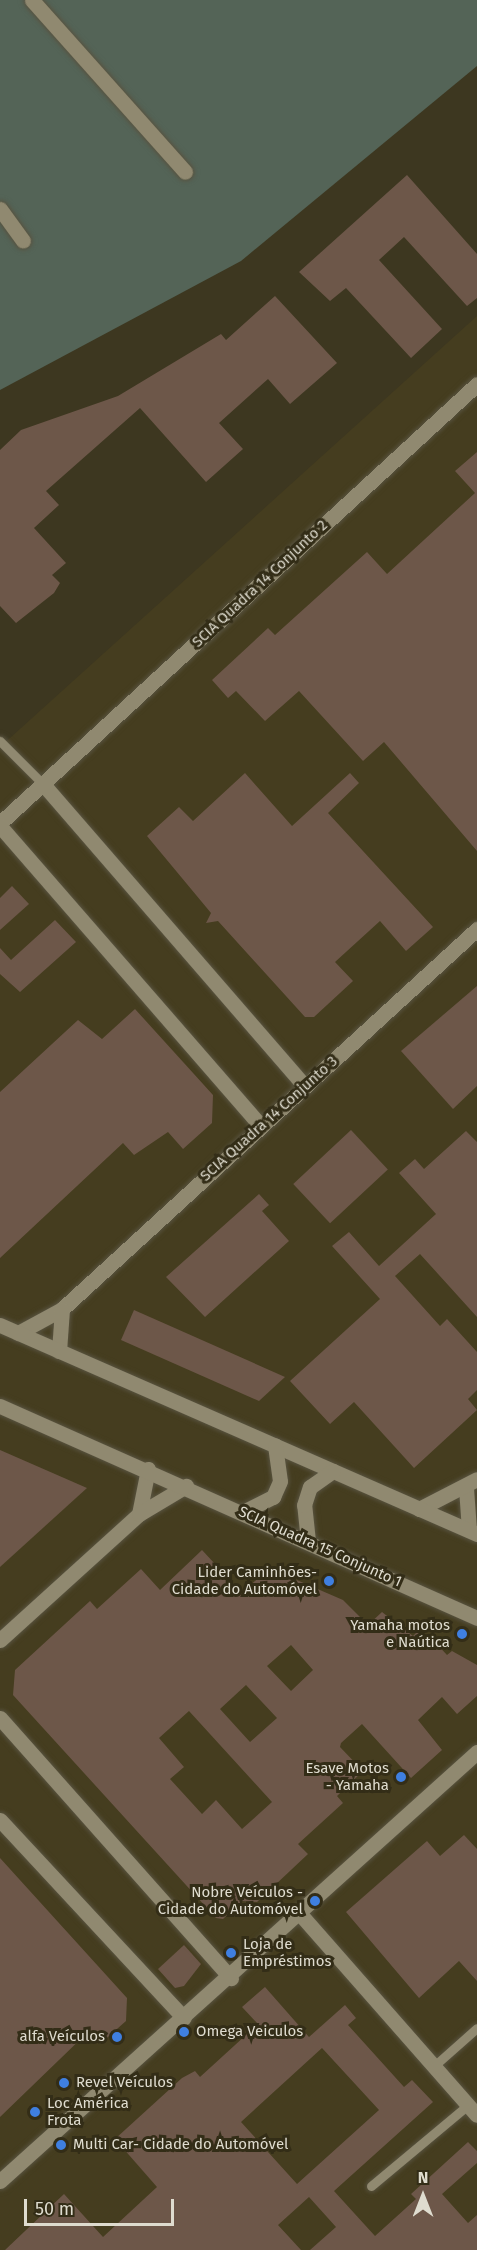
<!DOCTYPE html>
<html>
<head>
<meta charset="utf-8">
<style>
  body { margin:0 }
  #map { position:relative; width:477px; height:2250px; overflow:hidden; background:#3d3720; font-family:"Fira Sans",sans-serif }
  div>[style] { position:absolute }
  [style*='--x'] { left:calc(var(--x)*1px); top:calc(var(--y)*1px); width:calc(var(--w)*1px); rotate:calc(var(--a)*1deg) }
  .built>* { inset:0; background:#453d1f }
  .green>* { inset:0; background:#546457 }
  .building>* { inset:0; background:#6d5749; transform-origin:0 0 }
  .roads { filter:drop-shadow(0 0 2px #585340) drop-shadow(0 0 2px #585340) }
  .lane>* { height:9px; margin:-4.5px; padding:0 4.5px; transform-origin:4.5px; border-radius:4.5px; background:#908970 }
  .street>* { height:15px; margin:-7.5px; padding:0 7.5px; transform-origin:7.5px; border-radius:7.5px; background:#908970 }
  .secondary>* { height:15px; margin:-7.5px; padding:0 7.5px; transform-origin:7.5px; border-radius:7.5px; background:#908970 }
  .dots>* { width:16px; height:16px; translate:-50% -50%; box-sizing:border-box; border:3px solid #332d17; border-radius:50% }
  span { translate:-50% -50%; white-space:nowrap; text-align:center; line-height:1.15; -webkit-text-stroke:6px #332d17; paint-order:stroke }
  .street-label { font-size:15px; color:#dfdccf }
  .poi-label { font-size:15px; color:#dfdccf }
  .right { translate:-100% -50%; text-align:right }
  .left { translate:0 -50%; text-align:left }
  .north { position:absolute; left:393px; top:2166px; width:60px; height:60px; -webkit-text-stroke:4px #332d17; paint-order:stroke; rotate:0deg; font-size:16px; font-weight:700; line-height:24px; text-align:center; color:#dfdccf }
  .north::after { content:''; display:block; margin:auto; width:21px; height:27px; background:#dfdccf; clip-path:polygon(50% 0,100% 100%,50% 72%,0 100%) }
  .scale { position:absolute; left:24px; top:2199px; width:150px; height:27px; box-sizing:border-box; border:3px solid #dfdccf; border-top:0; padding-left:8px; font-size:18px; line-height:21px; white-space:nowrap; color:#dfdccf; -webkit-text-stroke:4px #332d17; paint-order:stroke }
</style>
</head>
<body>
<div id="map">
  <div class="built">
    <div style="clip-path:polygon(477px 316px,477px 2250px,0 2250px,0 747px)"></div>
  </div>
  <div class="green">
    <div style="clip-path:polygon(0 0,477px 0,477px 66px,241px 261px,0 390px)"></div>
  </div>
  <div class="building">
    <div style="clip-path:polygon(407px 175px,477px 254px,477px 298px,467px 306px,404px 237px,379px 260px,442px 329px,411px 358px,346px 288px,330px 301px,299px 272px)"></div>
    <div style="clip-path:polygon(275px 296px,337px 363px,290px 404px,268px 379px,219px 423px,243px 449px,206px 482px,140px 408px,46px 491px,59px 505px,34px 528px,66px 563px,52px 575px,60px 583px,54px 593px,16px 623px,0 606px,0 450px,21px 430px,118px 396px,221px 334px,226px 340px)"></div>
    <div style="clip-path:polygon(477px 452px,477px 851px,384px 742px,363px 761px,299px 691px,265px 721px,236px 691px,228px 698px,212px 680px,268px 628px,275px 635px,367px 552px,387px 574px,475px 493px,455px 471px)"></div>
    <div style="clip-path:polygon(245px 773px,292px 826px,350px 773px,359px 783px,328px 813px,433px 927px,406px 951px,380px 921px,335px 962px,353px 981px,314px 1017px,305px 1017px,218px 921px,206px 923px,211px 913px,147px 836px,179px 807px,193px 821px)"></div>
    <div style="clip-path:polygon(12px 886px,29px 904px,0 930px,0 898px)"></div>
    <div style="clip-path:polygon(55px 920px,76px 942px,20px 992px,0 974px,0 948px,11px 960px)"></div>
    <div style="clip-path:polygon(477px 986px,477px 1086px,453px 1109px,401px 1051px)"></div>
    <div style="clip-path:polygon(135px 1009px,213px 1095px,212px 1123px,183px 1149px,168px 1132px,134px 1155px,123px 1143px,0 1258px,0 1092px,78px 1020px,102px 1039px)"></div>
    <div style="left:351px;top:1130px;width:54px;height:79px;rotate:47deg"></div>
    <div style="clip-path:polygon(466px 1131px,477px 1142px,477px 1317px,420px 1254px,395px 1276px,440px 1326px,447px 1319px,477px 1352px,477px 1390px,468px 1399px,477px 1410px,414px 1468px,354px 1402px,330px 1424px,290px 1381px,380px 1299px,332px 1246px,349px 1232px,379px 1266px,436px 1214px,399px 1173px,415px 1159px,424px 1169px)"></div>
    <div style="clip-path:polygon(259px 1194px,269px 1205px,262px 1211px,289px 1241px,205px 1317px,166px 1277px)"></div>
    <div style="clip-path:polygon(134px 1310px,177px 1329px,285px 1377px,259px 1401px,121px 1340px)"></div>
    <div style="clip-path:polygon(0 1450px,87px 1488px,0 1567px)"></div>
    <div style="clip-path:polygon(evenodd,202px 1550px,242px 1593px,269px 1568px,343px 1600px,368px 1625px,382px 1612px,413px 1636px,417px 1632px,430px 1646px,434px 1641px,447px 1655px,452px 1651px,477px 1665px,477px 1696px,457px 1714px,442px 1697px,418px 1720px,442px 1750px,411px 1778px,362px 1724px,341px 1743px,340px 1747px,363px 1771px,337px 1796px,343px 1803px,298px 1844px,308px 1854px,257px 1902px,242px 1901px,223px 1919px,216px 1918px,13px 1695px,15px 1670px,90px 1601px,97px 1609px,141px 1569px,160px 1590px,202px 1550px,291px 1645px,313px 1670px,291px 1691px,267px 1666px,291px 1645px,202px 1550px,246px 1685px,277px 1718px,250px 1742px,220px 1709px,246px 1685px,202px 1550px,189px 1711px,272px 1802px,242px 1829px,216px 1800px,202px 1814px,170px 1779px,184px 1767px,159px 1738px,189px 1711px)"></div>
    <div style="clip-path:polygon(464px 1835px,477px 1849px,477px 1981px,459px 1961px,419px 1998px,346px 1912px,427px 1841px,440px 1856px)"></div>
    <div style="clip-path:polygon(0 1858px,127px 1998px,126px 2021px,100px 2044px,89px 2031px,0 2117px)"></div>
    <div style="clip-path:polygon(184px 1945px,201px 1964px,184px 1986px,175px 1988px,158px 1969px)"></div>
    <div style="clip-path:polygon(evenodd,265px 1987px,309px 2037px,345px 2005px,356px 2018px,348px 2025px,404px 2087px,412px 2080px,433px 2102px,334px 2191px,375px 2236px,416px 2199px,411px 2194px,468px 2142px,477px 2151px,477px 2163px,442px 2194px,468px 2223px,477px 2215px,477px 2250px,310px 2250px,336px 2227px,309px 2197px,278px 2225px,301px 2250px,5px 2250px,64px 2194px,103px 2237px,157px 2187px,115px 2139px,182px 2078px,195px 2071px,200px 2077px,258px 2024px,242px 2007px,265px 1987px,322px 2048px,379px 2110px,297px 2184px,241px 2122px,322px 2048px)"></div>
  </div>
  <div class="roads">
    <div class="lane">
      <div style="--x:0;--y:741;--w:61;--a:45"></div>
      <div style="--x:434;--y:2066;--w:57;--a:-41.5"></div>
      <div style="--x:371;--y:2186;--w:126;--a:-39.9"></div>
    </div>
    <div class="street">
      <div style="--x:32;--y:0;--w:230;--a:48.3"></div>
      <div style="--x:0;--y:209;--w:39;--a:54"></div>
      <div style="--x:43;--y:784;--w:400;--a:49.1"></div>
      <div style="--x:0;--y:823;--w:648;--a:-42.62"></div>
      <div style="--x:0;--y:826;--w:398;--a:49"></div>
      <div style="--x:18;--y:1333;--w:50;--a:-28.6"></div>
      <div style="--x:62;--y:1309;--w:563;--a:-42.48"></div>
      <div style="--x:59;--y:1351;--w:42;--a:-85.9"></div>
      <div style="--x:466;--y:1488;--w:42;--a:85.9"></div>
      <div style="--x:419;--y:1509;--w:65;--a:-27.3"></div>
      <div style="--x:139;--y:1514;--w:46;--a:-78.7"></div>
      <div style="--x:0;--y:1640;--w:188;--a:-42.2"></div>
      <div style="--x:139;--y:1514;--w:55;--a:-30.8"></div>
      <div style="--x:0;--y:1718;--w:348;--a:48.4"></div>
      <div style="--x:0;--y:1820;--w:270;--a:47.1"></div>
      <div style="--x:301;--y:1915;--w:266;--a:48.7"></div>
      <div style="--x:0;--y:2181;--w:642;--a:-41.97"></div>
    </div>
    <div class="secondary">
      <div style="--x:0;--y:1325;--w:521;--a:23.66"></div>
      <div style="--x:0;--y:1406;--w:522;--a:23.96"></div>
      <div style="--x:243;--y:1512;--w:34;--a:-27"></div>
      <div style="--x:273;--y:1497;--w:17;--a:-66"></div>
      <div style="--x:280;--y:1481;--w:36;--a:-98"></div>
      <div style="--x:308;--y:1541;--w:36;--a:-96"></div>
      <div style="--x:304;--y:1505;--w:19;--a:-72"></div>
      <div style="--x:310;--y:1487;--w:28;--a:-35"></div>
    </div>
  </div>
  <div class="dots">
    <div style="left:329px;top:1581px;background:#3f7fe0"></div>
    <div style="left:462px;top:1634px;background:#3f7fe0"></div>
    <div style="left:401px;top:1777px;background:#3f7fe0"></div>
    <div style="left:315px;top:1901px;background:#3f7fe0"></div>
    <div style="left:231px;top:1953px;background:#3f7fe0"></div>
    <div style="left:184px;top:2032px;background:#3f7fe0"></div>
    <div style="left:117px;top:2037px;background:#3f7fe0"></div>
    <div style="left:64px;top:2083px;background:#3f7fe0"></div>
    <div style="left:35px;top:2112px;background:#3f7fe0"></div>
    <div style="left:61px;top:2145px;background:#3f7fe0"></div>
  </div>
  <div class="street-label">
    <span style="left:260px;top:584px;rotate:-43deg">SCIA Quadra 14 Conjunto 2</span>
    <span style="left:269px;top:1119px;rotate:-42deg">SCIA Quadra 14 Conjunto 3</span>
    <span style="left:320px;top:1547px;rotate:24deg">SCIA Quadra 15 Conjunto 1</span>
  </div>
  <div class="poi-label">
    <span class="right" style="left:317px;top:1581px">Lider Caminhões-<br>Cidade do Automóvel</span>
    <span class="right" style="left:450px;top:1634px">Yamaha motos<br>e Naútica</span>
    <span class="right" style="left:389px;top:1777px">Esave Motos<br>- Yamaha</span>
    <span class="right" style="left:303px;top:1901px">Nobre Veículos -<br>Cidade do Automóvel</span>
    <span class="left" style="left:243px;top:1953px">Loja de<br>Empréstimos</span>
    <span class="left" style="left:196px;top:2032px">Omega Veiculos</span>
    <span class="right" style="left:105px;top:2037px">alfa Veículos</span>
    <span class="left" style="left:76px;top:2083px">Revel Veículos</span>
    <span class="left" style="left:47px;top:2112px">Loc América<br>Frota</span>
    <span class="left" style="left:73px;top:2145px">Multi Car- Cidade do Automóvel</span>
  </div>
  <div class="north">N</div>
  <div class="scale">50 m</div>
</div>
</body>
</html>
